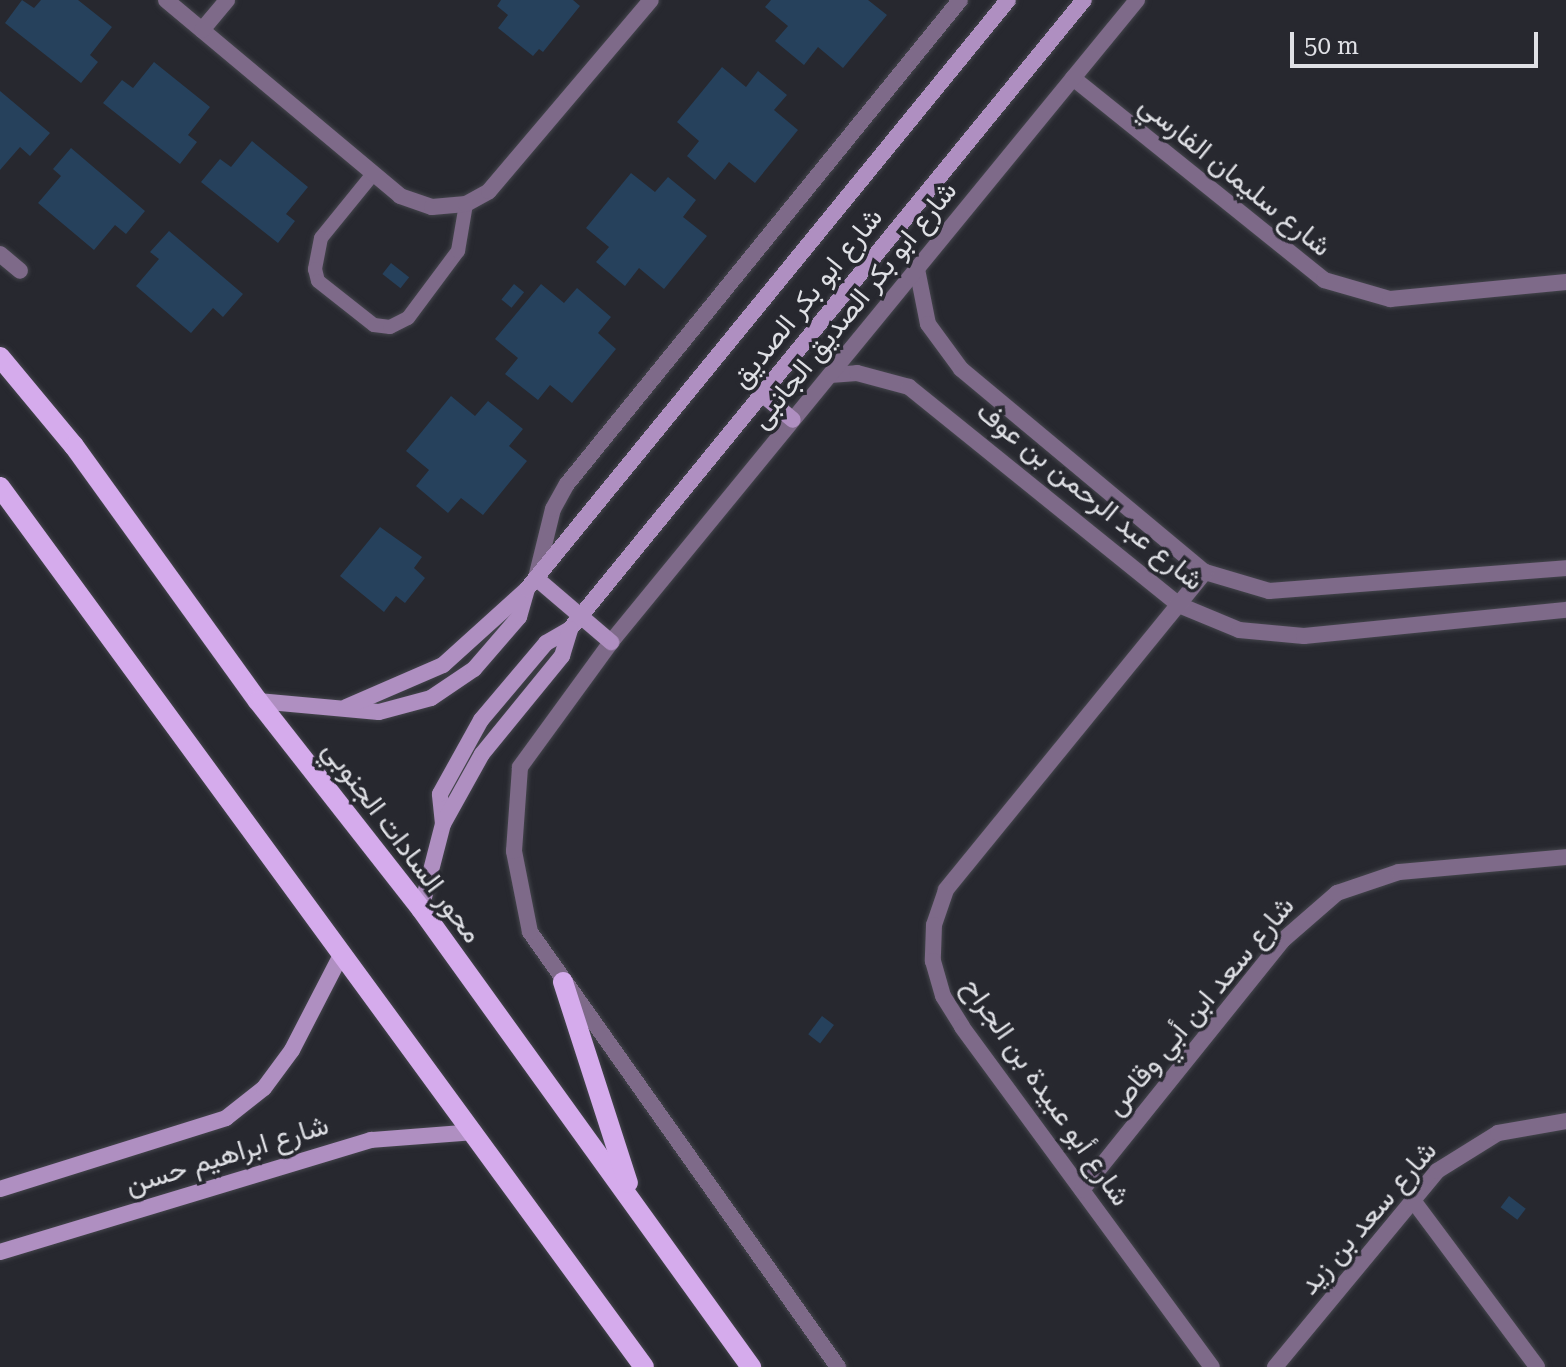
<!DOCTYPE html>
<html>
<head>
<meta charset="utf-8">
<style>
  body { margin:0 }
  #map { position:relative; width:1566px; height:1367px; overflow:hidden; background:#27282f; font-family:"Roboto Serif",Vazirmatn,serif }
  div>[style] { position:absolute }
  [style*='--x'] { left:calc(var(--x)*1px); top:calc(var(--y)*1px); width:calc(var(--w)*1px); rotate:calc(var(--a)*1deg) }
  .building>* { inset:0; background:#26415c; transform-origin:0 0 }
  .roads { filter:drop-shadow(0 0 2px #44454c) drop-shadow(0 0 2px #44454c) }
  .lane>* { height:14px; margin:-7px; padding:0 7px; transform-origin:7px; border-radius:7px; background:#7e6a89 }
  .street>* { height:16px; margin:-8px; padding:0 8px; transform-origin:8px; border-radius:8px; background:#7e6a89 }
  .secondary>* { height:16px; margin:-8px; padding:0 8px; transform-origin:8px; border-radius:8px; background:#af8fc1 }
  .primary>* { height:20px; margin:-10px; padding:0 10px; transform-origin:10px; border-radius:10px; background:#d5abec }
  span { translate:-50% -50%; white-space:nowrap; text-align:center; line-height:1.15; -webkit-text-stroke:7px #27282f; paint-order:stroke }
  .street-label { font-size:28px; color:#dfe0e5 }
  .scale { position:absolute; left:1290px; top:32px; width:248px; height:36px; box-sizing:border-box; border:4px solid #dfe0e5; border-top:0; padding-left:10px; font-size:24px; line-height:28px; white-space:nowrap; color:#dfe0e5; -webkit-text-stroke:6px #27282f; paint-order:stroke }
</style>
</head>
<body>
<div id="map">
  <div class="building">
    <div style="clip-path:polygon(22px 0,34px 8px,41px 0,78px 0,112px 27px,90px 55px,98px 62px,81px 83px,5px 23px)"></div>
    <div style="clip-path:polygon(501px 0,573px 0,580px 6px,543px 52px,539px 49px,533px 56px,498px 28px,508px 15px,497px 6px)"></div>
    <div style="clip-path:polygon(771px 0,868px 0,887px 15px,843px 68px,818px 47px,804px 65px,775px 41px,788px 26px,765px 7px)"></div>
    <div style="clip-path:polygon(154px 62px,210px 107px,188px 135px,197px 142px,180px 164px,103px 103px,122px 80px,133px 88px)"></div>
    <div style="clip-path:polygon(722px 67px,746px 87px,758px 71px,787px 95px,774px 110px,798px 130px,755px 183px,729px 162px,715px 180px,687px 156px,699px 141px,677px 122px)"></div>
    <div style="clip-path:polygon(0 91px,50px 133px,30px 156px,20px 147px,0 170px)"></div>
    <div style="clip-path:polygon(252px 141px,308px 187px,286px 214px,295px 221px,278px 243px,201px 182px,220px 159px,231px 167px)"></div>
    <div style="clip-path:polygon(71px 148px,145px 211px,126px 234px,115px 225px,94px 250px,38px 203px,61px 176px,53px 169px)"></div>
    <div style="clip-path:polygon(631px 173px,655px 192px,668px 177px,696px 200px,683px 217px,707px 236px,664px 289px,639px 268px,625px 286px,596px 262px,609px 247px,586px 228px)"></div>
    <div style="clip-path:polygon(169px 231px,243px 294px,223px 317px,213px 308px,191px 333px,136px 286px,159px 259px,150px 252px)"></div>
    <div style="left:391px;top:263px;width:23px;height:14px;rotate:38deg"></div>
    <div style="left:514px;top:284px;width:13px;height:20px;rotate:39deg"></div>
    <div style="clip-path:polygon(541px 284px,564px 303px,577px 288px,611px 317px,598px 333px,616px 349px,572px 403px,550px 385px,538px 400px,505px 374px,518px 358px,495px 339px)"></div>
    <div style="clip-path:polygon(451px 396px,475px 416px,488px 401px,523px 429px,509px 446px,527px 461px,483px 515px,461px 498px,448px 513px,416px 486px,429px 470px,406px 451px)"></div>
    <div style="clip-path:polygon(380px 527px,422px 557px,414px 568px,425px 578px,405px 603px,396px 596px,384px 612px,340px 576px)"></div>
    <div style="left:822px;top:1016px;width:15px;height:23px;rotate:37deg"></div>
    <div style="left:1509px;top:1196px;width:21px;height:14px;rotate:37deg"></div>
  </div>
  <div class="roads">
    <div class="lane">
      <div style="--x:373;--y:174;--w:82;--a:129.1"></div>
      <div style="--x:321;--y:238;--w:32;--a:101"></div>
      <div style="--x:315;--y:269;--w:12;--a:76"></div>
      <div style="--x:318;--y:281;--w:71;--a:38.2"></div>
      <div style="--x:374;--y:325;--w:16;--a:7"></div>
      <div style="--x:390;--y:327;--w:20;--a:-27"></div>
      <div style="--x:408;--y:318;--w:84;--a:-53.3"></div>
      <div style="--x:458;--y:251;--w:48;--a:-80.3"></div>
    </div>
    <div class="street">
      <div style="--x:166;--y:0;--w:305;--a:39.9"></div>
      <div style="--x:400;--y:196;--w:34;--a:19"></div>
      <div style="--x:432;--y:207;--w:34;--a:-5"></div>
      <div style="--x:466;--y:204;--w:26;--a:-29"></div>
      <div style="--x:489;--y:191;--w:250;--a:-49.7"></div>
      <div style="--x:202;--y:30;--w:39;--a:-50"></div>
      <div style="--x:1073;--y:78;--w:322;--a:38.8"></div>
      <div style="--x:1324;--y:280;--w:69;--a:16.1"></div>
      <div style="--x:1390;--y:299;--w:177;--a:-5.5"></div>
      <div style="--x:0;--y:254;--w:26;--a:40"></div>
      <div style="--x:917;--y:269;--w:56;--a:78.7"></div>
      <div style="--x:928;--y:324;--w:56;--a:53.7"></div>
      <div style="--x:961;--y:369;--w:317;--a:39.8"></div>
      <div style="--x:1205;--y:572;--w:67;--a:16.5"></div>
      <div style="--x:1269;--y:591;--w:298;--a:-4.4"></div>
      <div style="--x:830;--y:375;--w:27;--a:-4"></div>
      <div style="--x:857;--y:373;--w:54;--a:15.1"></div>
      <div style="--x:909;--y:387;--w:347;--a:38.9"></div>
      <div style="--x:1179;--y:605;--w:65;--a:22.6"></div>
      <div style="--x:1239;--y:630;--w:65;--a:5.3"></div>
      <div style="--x:1304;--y:636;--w:263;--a:-5.7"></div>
      <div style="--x:1205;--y:572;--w:410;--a:129.2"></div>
      <div style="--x:946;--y:890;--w:37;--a:109"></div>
      <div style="--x:934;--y:925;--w:36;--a:92"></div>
      <div style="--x:933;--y:961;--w:36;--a:74"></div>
      <div style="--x:943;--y:996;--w:36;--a:58"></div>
      <div style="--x:962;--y:1027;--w:422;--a:53.7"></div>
      <div style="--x:536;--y:578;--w:71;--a:-76.2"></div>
      <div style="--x:553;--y:509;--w:29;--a:-61"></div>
      <div style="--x:567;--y:484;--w:623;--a:-50.92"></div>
      <div style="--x:1082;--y:1190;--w:321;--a:-51.2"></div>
      <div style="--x:1283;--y:940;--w:72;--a:-41"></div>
      <div style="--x:1337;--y:893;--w:65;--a:-18.7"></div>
      <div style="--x:1399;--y:872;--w:168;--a:-5.1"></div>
      <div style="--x:1412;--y:1199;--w:209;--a:53.3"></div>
      <div style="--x:838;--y:1367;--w:533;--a:-125.3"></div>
      <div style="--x:530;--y:932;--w:83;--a:-101.2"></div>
      <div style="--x:514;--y:851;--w:84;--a:-85.9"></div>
      <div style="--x:520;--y:767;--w:155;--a:-53.9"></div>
      <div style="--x:611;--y:642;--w:830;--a:-50.67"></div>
      <div style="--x:1275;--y:1367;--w:254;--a:-50.4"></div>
      <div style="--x:1437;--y:1171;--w:72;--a:-31.9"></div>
      <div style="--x:1498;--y:1133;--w:69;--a:-10"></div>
    </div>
    <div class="secondary">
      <div style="--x:762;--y:394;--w:40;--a:40"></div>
      <div style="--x:536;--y:578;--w:99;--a:40.5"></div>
      <div style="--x:258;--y:701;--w:121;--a:5.2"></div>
      <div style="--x:379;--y:712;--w:54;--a:-15.1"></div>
      <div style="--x:431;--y:698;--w:52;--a:-34"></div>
      <div style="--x:474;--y:669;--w:69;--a:-49.1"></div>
      <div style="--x:519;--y:617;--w:29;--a:-74"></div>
      <div style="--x:346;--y:707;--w:106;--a:-23.4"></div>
      <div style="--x:443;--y:665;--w:113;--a:-42.1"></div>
      <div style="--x:527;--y:589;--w:760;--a:-50.76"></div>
      <div style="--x:443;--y:824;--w:30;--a:-96"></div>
      <div style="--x:440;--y:794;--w:85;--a:-61"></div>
      <div style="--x:481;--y:720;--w:101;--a:-49.8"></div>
      <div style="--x:546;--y:643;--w:28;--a:-30"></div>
      <div style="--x:570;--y:629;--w:812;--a:-50.75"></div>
      <div style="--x:421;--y:909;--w:88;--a:-75.5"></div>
      <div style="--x:443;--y:824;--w:80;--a:-60.9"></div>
      <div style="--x:482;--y:754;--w:127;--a:-50.8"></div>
      <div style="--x:562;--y:656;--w:28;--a:-73"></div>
      <div style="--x:0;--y:1189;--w:237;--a:-17.4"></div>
      <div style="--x:226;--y:1118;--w:48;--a:-38.3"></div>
      <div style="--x:264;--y:1088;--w:47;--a:-53.6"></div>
      <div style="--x:292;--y:1050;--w:109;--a:-62.7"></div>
      <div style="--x:0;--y:1252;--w:388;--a:-16.8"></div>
      <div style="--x:371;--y:1140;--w:103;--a:-4.4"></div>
    </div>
    <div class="primary">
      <div style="--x:0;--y:357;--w:116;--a:50.3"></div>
      <div style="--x:74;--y:446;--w:314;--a:54.2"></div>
      <div style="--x:258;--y:701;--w:264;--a:51.9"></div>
      <div style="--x:421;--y:909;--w:565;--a:54.23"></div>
      <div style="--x:0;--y:487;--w:1090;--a:53.8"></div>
      <div style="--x:563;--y:982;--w:211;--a:72.1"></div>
    </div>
  </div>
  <div class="street-label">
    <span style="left:1235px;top:176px;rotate:39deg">شارع سليمان الفارسي</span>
    <span style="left:807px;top:298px;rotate:-51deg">شارع ابو بكر الصديق</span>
    <span style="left:854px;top:305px;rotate:-51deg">شارع ابو بكر الصديق الجانبى</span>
    <span style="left:1090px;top:496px;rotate:39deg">شارع عبد الرحمن بن عوف</span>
    <span style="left:402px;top:842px;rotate:53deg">محور السادات الجنوبي</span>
    <span style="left:1200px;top:1006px;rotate:-50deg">شارع سعد ابن أبي وقاص</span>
    <span style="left:1046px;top:1092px;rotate:55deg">شارع أبو عبيدة بن الجراح</span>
    <span style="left:227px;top:1155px;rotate:-17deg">شارع ابراهيم حسن</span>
    <span style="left:1368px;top:1218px;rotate:-49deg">شارع سعد بن زيد</span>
  </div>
  <div class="scale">50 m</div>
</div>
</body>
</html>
